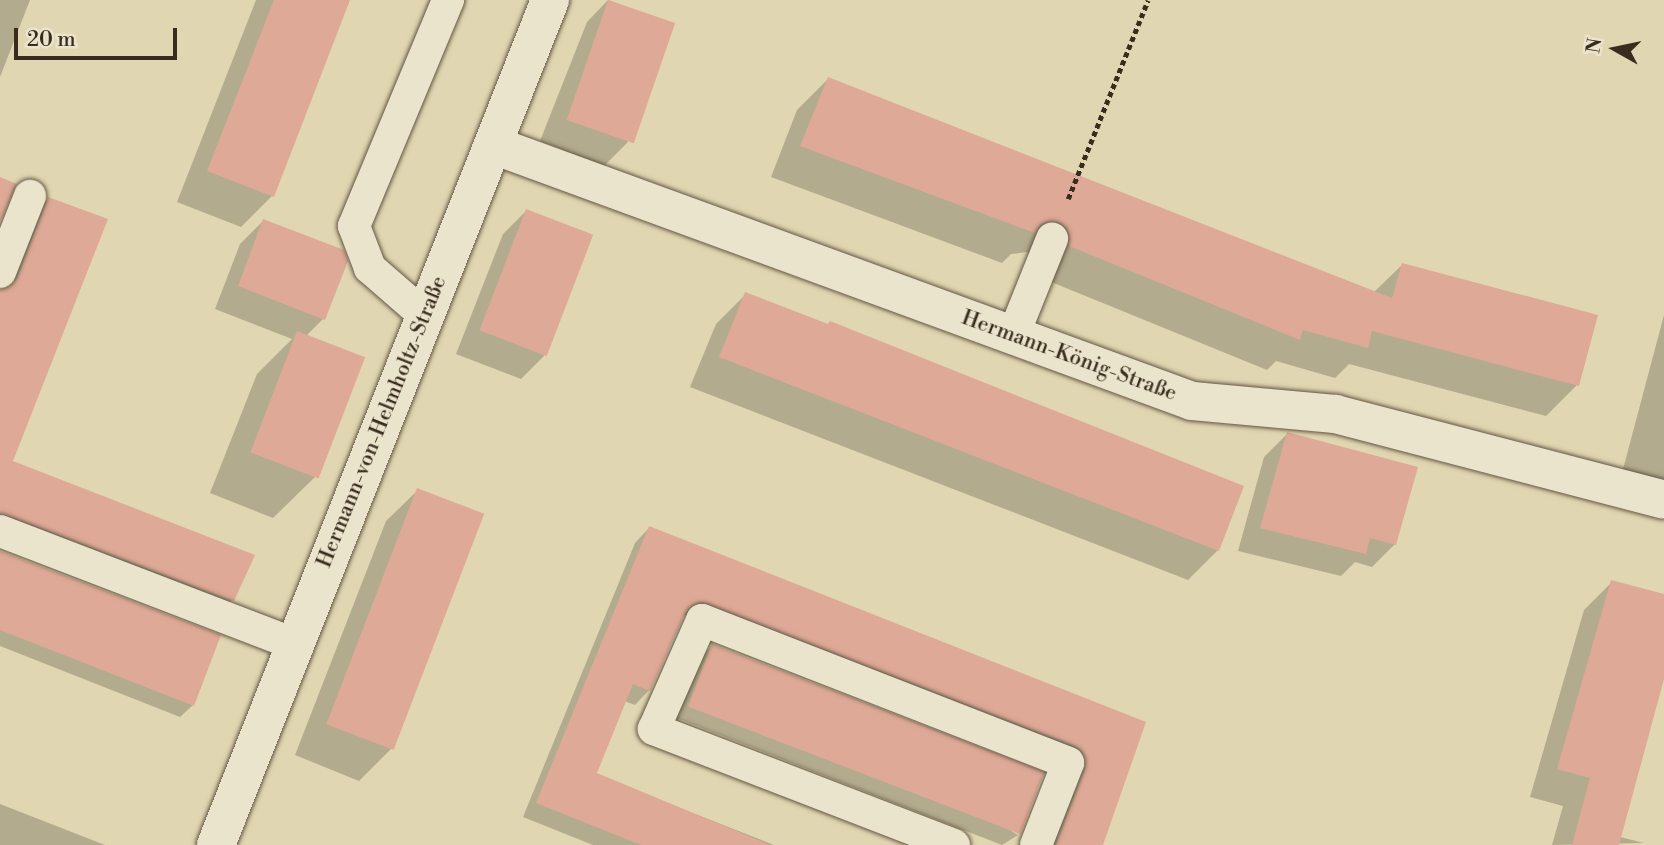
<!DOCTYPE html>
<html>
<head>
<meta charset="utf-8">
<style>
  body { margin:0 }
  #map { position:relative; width:1664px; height:845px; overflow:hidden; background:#e0d6b1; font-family:"Libre Bodoni",serif }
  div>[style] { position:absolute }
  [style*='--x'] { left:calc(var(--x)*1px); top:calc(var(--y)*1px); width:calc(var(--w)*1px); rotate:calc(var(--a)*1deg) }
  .shadow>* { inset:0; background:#0003 }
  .building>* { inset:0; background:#dfa997; transform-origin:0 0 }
  .path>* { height:4.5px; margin-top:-2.25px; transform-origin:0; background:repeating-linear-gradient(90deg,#392c1f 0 5px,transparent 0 8.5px) }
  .roads { filter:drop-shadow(0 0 2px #635644) drop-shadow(0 0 2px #635644) }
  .service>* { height:32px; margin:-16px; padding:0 16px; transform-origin:16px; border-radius:16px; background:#ebe4cc }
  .minor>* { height:38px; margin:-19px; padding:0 19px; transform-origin:19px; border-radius:19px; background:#ebe4cc }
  span { translate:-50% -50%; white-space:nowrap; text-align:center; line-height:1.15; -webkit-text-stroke:6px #ebe4cc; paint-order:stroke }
  .street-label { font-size:21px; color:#392c1f }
  .north { position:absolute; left:1580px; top:14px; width:70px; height:70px; -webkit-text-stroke:5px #ebe4cc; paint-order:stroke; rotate:279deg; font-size:19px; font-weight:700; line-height:28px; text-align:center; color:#392c1f }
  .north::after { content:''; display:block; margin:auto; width:24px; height:32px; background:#392c1f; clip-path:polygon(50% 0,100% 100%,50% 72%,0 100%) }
  .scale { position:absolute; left:14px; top:28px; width:163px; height:32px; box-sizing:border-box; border:4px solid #392c1f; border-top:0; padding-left:9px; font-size:21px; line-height:24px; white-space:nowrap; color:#392c1f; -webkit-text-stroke:5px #ebe4cc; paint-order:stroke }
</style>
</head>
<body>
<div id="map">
  <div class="shadow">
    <div style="clip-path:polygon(0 0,30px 0,0 77px)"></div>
    <div style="clip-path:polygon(256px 0,349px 0,272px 196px,241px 227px,177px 202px)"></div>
    <div style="clip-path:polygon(608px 0,673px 24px,627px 143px,604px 166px,540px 141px,587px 22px)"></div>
    <div style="clip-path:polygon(828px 79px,1374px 292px,1402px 265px,1577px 385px,1546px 416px,1349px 364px,1335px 378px,1276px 361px,1267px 370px,1039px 277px,1036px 259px,1027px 252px,1011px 254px,1002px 263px,771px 177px,797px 110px)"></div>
    <div style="clip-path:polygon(48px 199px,11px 462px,232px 600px,220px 612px,0 528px,4px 294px,36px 211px)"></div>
    <div style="clip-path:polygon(526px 211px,544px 356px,521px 379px,456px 354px,503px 234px)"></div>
    <div style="clip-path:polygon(263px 221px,323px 319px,306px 336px,315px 477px,273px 518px,210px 493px,257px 374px,292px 339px,215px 309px,240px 244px)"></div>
    <div style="clip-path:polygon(746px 294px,1218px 550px,1188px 580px,690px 387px,716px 324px)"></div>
    <div style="clip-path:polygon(1664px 315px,1664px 484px,1622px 473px)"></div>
    <div style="clip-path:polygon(1287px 434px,1395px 544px,1372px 567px,1355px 562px,1341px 576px,1238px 551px,1264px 457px)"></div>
    <div style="clip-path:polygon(418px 490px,391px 749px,359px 781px,295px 755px,386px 521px)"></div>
    <div style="clip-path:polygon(649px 528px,1143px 723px,1101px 845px,1050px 845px,1060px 760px,684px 615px,649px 690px,635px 705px,624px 701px,594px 774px,774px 845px,593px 845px,523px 817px,635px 543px)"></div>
    <div style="clip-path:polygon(0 553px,193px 705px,180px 717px,0 646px)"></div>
    <div style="clip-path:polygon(1612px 582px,1664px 596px,1664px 673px,1620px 837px,1644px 843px,1552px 845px,1563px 806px,1530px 797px,1584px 610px)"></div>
    <div style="clip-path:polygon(712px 646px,1018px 835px,1002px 845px,674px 717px,700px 658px)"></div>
    <div style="clip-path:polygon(0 804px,105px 845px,0 845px)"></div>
  </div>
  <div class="building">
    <div style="clip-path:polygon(274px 0,350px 0,274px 197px,207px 171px)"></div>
    <div style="left:608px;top:0;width:71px;height:127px;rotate:19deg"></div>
    <div style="clip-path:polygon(828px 77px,1392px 298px,1402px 263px,1598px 315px,1579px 386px,1372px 331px,1368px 348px,1303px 330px,1300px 340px,1069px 246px,1067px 228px,1058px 222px,1041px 224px,1035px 233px,800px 146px)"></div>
    <div style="clip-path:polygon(0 177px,17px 184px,0 222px)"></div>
    <div style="clip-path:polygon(48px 197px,108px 219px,13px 461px,255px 555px,234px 601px,0 513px,0 290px,17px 279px)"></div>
    <div style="left:526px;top:209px;width:72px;height:130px;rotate:21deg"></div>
    <div style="clip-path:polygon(263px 219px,344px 250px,348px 261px,325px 320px,238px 286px)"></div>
    <div style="clip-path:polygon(745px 292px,828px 324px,830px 321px,1244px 486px,1219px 551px,719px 357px)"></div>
    <div style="left:297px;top:331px;width:73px;height:130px;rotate:21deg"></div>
    <div style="clip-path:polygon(1287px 432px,1418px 467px,1396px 545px,1370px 538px,1366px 554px,1260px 528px)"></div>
    <div style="left:417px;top:488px;width:72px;height:253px;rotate:21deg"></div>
    <div style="clip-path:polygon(649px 526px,1146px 722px,1103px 845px,1056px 845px,1085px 769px,1083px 752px,1075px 746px,700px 602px,685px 613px,650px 691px,633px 684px,597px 773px,770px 845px,641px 845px,536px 803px)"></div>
    <div style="clip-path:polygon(0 551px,221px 635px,194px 706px,0 630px)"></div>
    <div style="clip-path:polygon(1611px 580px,1664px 594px,1664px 679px,1619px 845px,1572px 845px,1590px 778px,1557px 769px)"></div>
    <div style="left:712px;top:644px;width:356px;height:67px;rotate:21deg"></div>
  </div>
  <div class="path">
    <div style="--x:1068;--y:199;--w:214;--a:-68.1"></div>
  </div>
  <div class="roads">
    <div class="service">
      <div style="--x:0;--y:272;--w:82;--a:-68.5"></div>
      <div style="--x:424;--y:315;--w:72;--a:-139"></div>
      <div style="--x:370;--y:268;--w:45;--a:-110.9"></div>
      <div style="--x:354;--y:226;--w:245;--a:-67.4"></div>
      <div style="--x:1013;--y:336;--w:105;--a:-68.1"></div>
      <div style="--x:0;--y:531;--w:316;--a:21"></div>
      <div style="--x:954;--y:845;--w:322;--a:-158.9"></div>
      <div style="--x:654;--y:729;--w:119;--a:-66.2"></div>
      <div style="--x:702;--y:620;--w:393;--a:21.3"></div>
      <div style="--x:1068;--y:763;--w:88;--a:111.3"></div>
    </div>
    <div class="minor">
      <div style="--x:493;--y:145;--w:744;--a:20.11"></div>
      <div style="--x:1192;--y:401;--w:144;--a:5.2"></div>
      <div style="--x:1335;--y:414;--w:340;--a:14.6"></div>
      <div style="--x:216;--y:845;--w:909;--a:-68.43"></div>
    </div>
  </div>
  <div class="street-label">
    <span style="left:1069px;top:356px;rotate:20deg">Hermann-König-Straße</span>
    <span style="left:382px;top:422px;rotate:-68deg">Hermann-von-Helmholtz-Straße</span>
  </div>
  <div class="north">N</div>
  <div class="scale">20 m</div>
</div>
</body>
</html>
